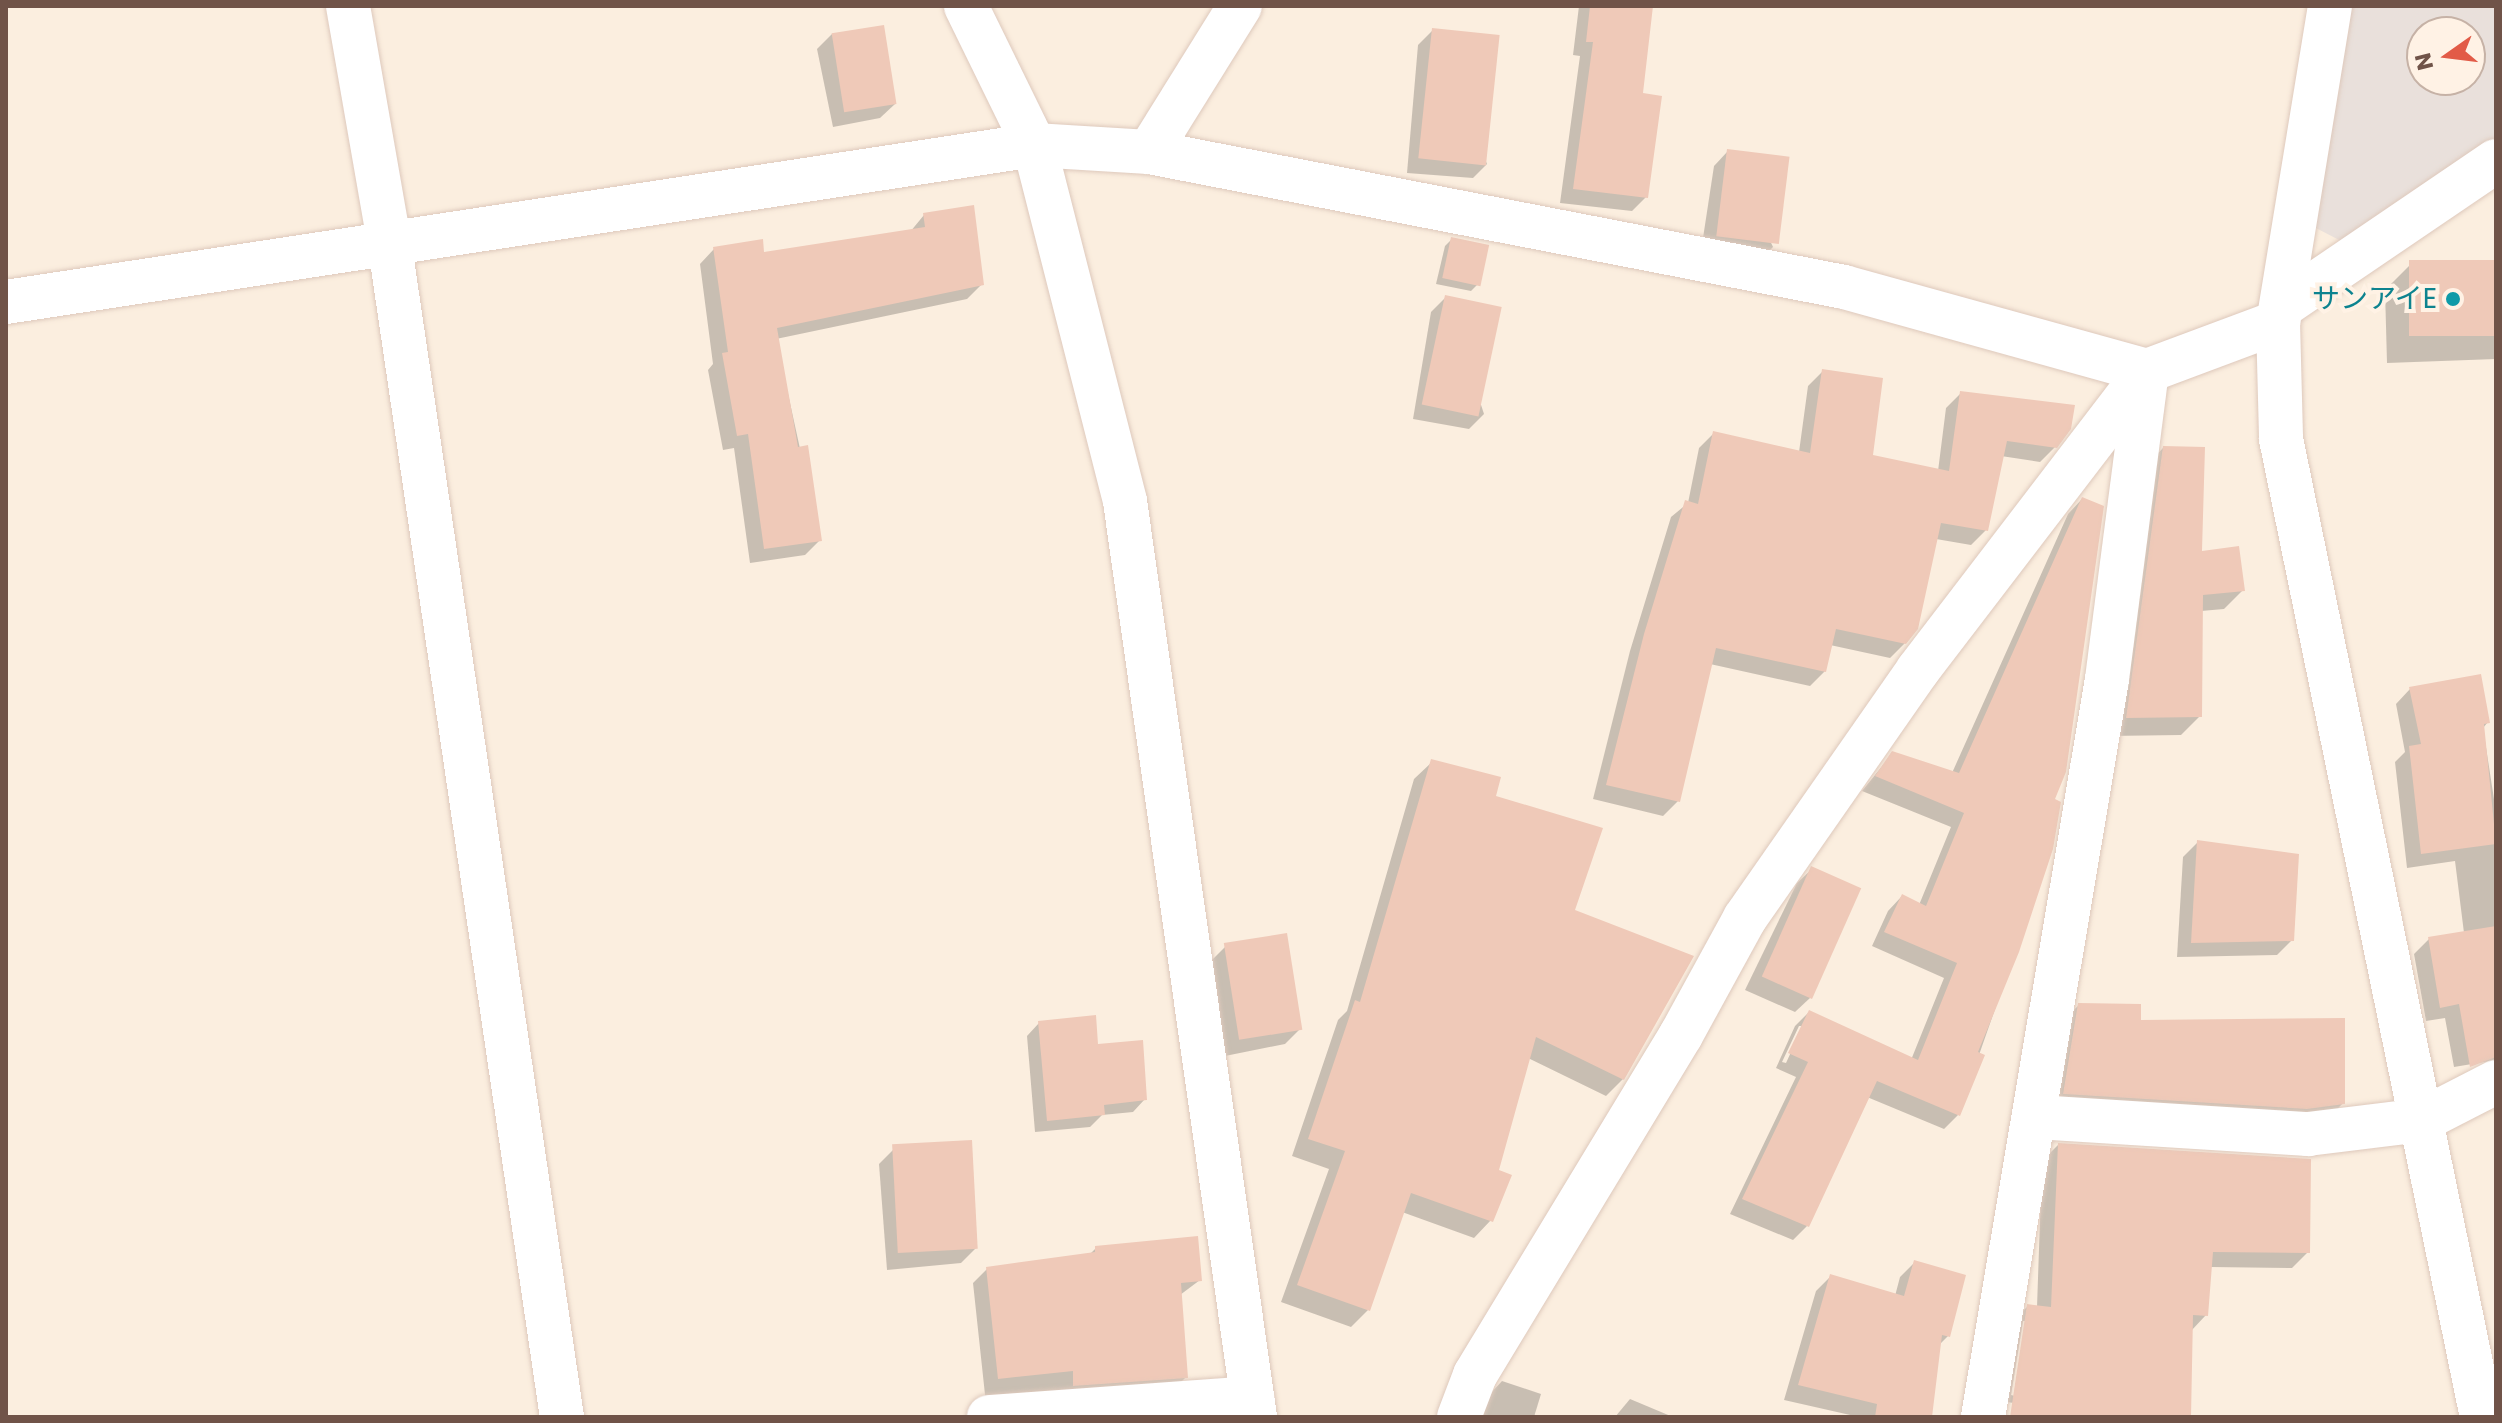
<!DOCTYPE html>
<html>
<head>
<meta charset="utf-8">
<style>
  body { margin:0 }
  #map { position:relative; width:2502px; height:1423px; overflow:hidden; background:#fbeedf; font-family:Poppins,"Noto Sans JP",sans-serif }
  div>[style] { position:absolute }
  [style*='--x'] { left:calc(var(--x)*1px); top:calc(var(--y)*1px); width:calc(var(--w)*1px); rotate:calc(var(--a)*1deg) }
  .industrial>* { inset:0; background:#e9e0db }
  .shadow>* { inset:0; background:#0003 }
  .building>* { inset:0; background:#efc9b8; transform-origin:0 0 }
  .roads { filter:drop-shadow(0 0 2px #dec9bc) drop-shadow(0 0 2px #dec9bc) }
  .street>* { height:44px; margin:-22px; padding:0 22px; transform-origin:22px; border-radius:22px; background:#fff }
  .dots>* { width:22px; height:22px; translate:-50% -50%; box-sizing:border-box; border:4px solid #fff2e5; border-radius:50% }
  span { translate:-50% -50%; white-space:nowrap; text-align:center; line-height:1.15; -webkit-text-stroke:8px #fff2e5; paint-order:stroke }
  .culture-label { font-size:28px; color:#0d838f }
  .right { translate:-100% -50%; text-align:right }
  .frame { position:absolute; inset:0; border:8px solid #705348; pointer-events:none }
  .north { position:absolute; left:2406px; top:16px; width:80px; height:80px; box-sizing:border-box; background:#fff2e5; border:2px solid #c6b2a6; border-radius:50%; rotate:256deg; font-size:22px; font-weight:700; line-height:32px; text-align:center; color:#705348 }
  .north::after { content:''; display:block; margin:auto; width:28px; height:36px; background:#e25b47; clip-path:polygon(50% 0,100% 100%,50% 72%,0 100%) }
</style>
</head>
<body>
<div id="map">
  <div class="industrial">
    <div style="clip-path:polygon(evenodd,2349px 6px,2496px 6px,2496px 141px,2345px 243px,2314px 227px,2349px 6px,2422px 32px,2470px 32px,2470px 80px,2422px 80px,2422px 32px)"></div>
  </div>
  <div class="shadow">
    <div style="clip-path:polygon(1579px 6px,1651px 6px,1641px 95px,1646px 197px,1632px 211px,1560px 203px,1580px 56px,1573px 55px)"></div>
    <div style="clip-path:polygon(1433px 30px,1487px 164px,1473px 178px,1407px 173px,1418px 45px)"></div>
    <div style="clip-path:polygon(832px 34px,895px 104px,880px 118px,833px 127px,817px 49px)"></div>
    <div style="clip-path:polygon(1728px 151px,1773px 247px,1758px 262px,1701px 251px,1714px 166px)"></div>
    <div style="clip-path:polygon(924px 215px,982px 284px,967px 299px,776px 339px,820px 540px,805px 555px,750px 563px,734px 448px,723px 450px,708px 370px,713px 364px,700px 264px,714px 249px,763px 254px,910px 232px)"></div>
    <div style="clip-path:polygon(1452px 239px,1478px 284px,1471px 291px,1436px 284px,1445px 246px)"></div>
    <div style="clip-path:polygon(2496px 262px,2496px 359px,2387px 363px,2385px 290px,2410px 265px)"></div>
    <div style="clip-path:polygon(1446px 297px,1484px 414px,1469px 429px,1413px 419px,1431px 312px)"></div>
    <div style="clip-path:polygon(1823px 371px,1871px 457px,1938px 471px,1946px 408px,1961px 393px,2055px 447px,2040px 462px,2001px 456px,1986px 530px,1971px 545px,1936px 539px,1905px 643px,1890px 658px,1830px 645px,1825px 671px,1810px 686px,1710px 664px,1678px 801px,1663px 816px,1593px 799px,1630px 651px,1671px 517px,1688px 503px,1699px 448px,1714px 433px,1799px 452px,1808px 386px)"></div>
    <div style="clip-path:polygon(2163px 448px,2200px 553px,2243px 590px,2224px 609px,2201px 611px,2200px 716px,2181px 735px,2108px 736px,2145px 467px)"></div>
    <div style="clip-path:polygon(evenodd,2082px 499px,2102px 507px,2064px 771px,2052px 801px,2051px 849px,1958px 1115px,1944px 1129px,1867px 1097px,1807px 1226px,1793px 1240px,1730px 1214px,1796px 1077px,1776px 1068px,1795px 1026px,1809px 1012px,1911px 1060px,1944px 978px,1872px 946px,1888px 911px,1902px 896px,1919px 905px,1951px 827px,1862px 791px,1892px 754px,1952px 773px,2068px 514px,2082px 499px,1799px 1026px,1803px 1026px,1786px 1063px,1782px 1062px,1799px 1026px)"></div>
    <div style="clip-path:polygon(2410px 689px,2488px 722px,2483px 728px,2496px 812px,2496px 1060px,2454px 1067px,2445px 1018px,2426px 1021px,2414px 954px,2429px 939px,2464px 933px,2455px 861px,2407px 868px,2395px 762px,2405px 752px,2396px 704px)"></div>
    <div style="clip-path:polygon(1432px 762px,1494px 797px,1573px 911px,1623px 1079px,1606px 1096px,1528px 1058px,1496px 1171px,1491px 1220px,1474px 1238px,1402px 1212px,1368px 1310px,1351px 1327px,1281px 1302px,1329px 1169px,1292px 1156px,1338px 1020px,1347px 1011px,1414px 779px)"></div>
    <div style="clip-path:polygon(2198px 842px,2292px 940px,2277px 955px,2177px 957px,2183px 857px)"></div>
    <div style="clip-path:polygon(1812px 869px,1810px 998px,1795px 1012px,1745px 990px,1797px 883px)"></div>
    <div style="clip-path:polygon(1225px 947px,1300px 1029px,1285px 1044px,1225px 1056px,1210px 962px)"></div>
    <div style="clip-path:polygon(2079px 1005px,2139px 1022px,2343px 1103px,2329px 1118px,2049px 1108px,2064px 1019px)"></div>
    <div style="clip-path:polygon(1039px 1023px,1097px 1046px,1145px 1099px,1133px 1112px,1102px 1115px,1090px 1127px,1035px 1132px,1027px 1036px)"></div>
    <div style="clip-path:polygon(evenodd,2058px 1145px,2308px 1252px,2292px 1268px,2210px 1267px,2206px 1315px,2191px 1331px,2190px 1417px,2014px 1417px,2014px 1403px,1999px 1401px,2012px 1322px,2028px 1306px,2037px 1307px,2042px 1161px,2058px 1145px,2023px 1321px,2027px 1321px,2015px 1396px,2011px 1395px,2023px 1321px)"></div>
    <div style="clip-path:polygon(893px 1150px,976px 1248px,961px 1263px,887px 1270px,879px 1164px)"></div>
    <div style="clip-path:polygon(1096px 1248px,1200px 1280px,1180px 1295px,1186px 1377px,1172px 1391px,986px 1404px,973px 1283px,987px 1269px,1089px 1255px)"></div>
    <div style="clip-path:polygon(1915px 1262px,1948px 1336px,1939px 1345px,1923px 1417px,1859px 1417px,1784px 1400px,1816px 1291px,1831px 1276px,1895px 1296px,1900px 1277px)"></div>
    <div style="clip-path:polygon(1502px 1381px,1541px 1394px,1534px 1417px,1480px 1417px,1489px 1395px)"></div>
    <div style="clip-path:polygon(1630px 1399px,1673px 1417px,1615px 1417px)"></div>
  </div>
  <div class="building">
    <div style="clip-path:polygon(1590px 6px,1653px 6px,1643px 93px,1662px 96px,1648px 198px,1573px 189px,1593px 42px,1586px 42px)"></div>
    <div style="left:884px;top:25px;width:80px;height:53px;rotate:81deg"></div>
    <div style="left:1432px;top:28px;width:68px;height:131px;rotate:6deg"></div>
    <div style="left:1727px;top:149px;width:63px;height:88px;rotate:7deg"></div>
    <div style="clip-path:polygon(974px 205px,984px 285px,777px 328px,798px 447px,808px 445px,822px 541px,764px 549px,748px 434px,737px 436px,722px 353px,728px 352px,713px 247px,763px 239px,764px 252px,925px 227px,923px 213px)"></div>
    <div style="left:1451px;top:237px;width:39px;height:42px;rotate:12deg"></div>
    <div style="left:2496px;top:260px;width:76px;height:87px;rotate:90deg"></div>
    <div style="left:1445px;top:295px;width:58px;height:112px;rotate:12deg"></div>
    <div style="clip-path:polygon(1822px 369px,1883px 378px,1873px 455px,1949px 471px,1960px 391px,2075px 405px,2071px 429px,2057px 448px,2007px 441px,1988px 531px,1941px 523px,1918px 629px,1906px 644px,1836px 629px,1826px 672px,1716px 648px,1680px 802px,1606px 785px,1644px 634px,1685px 500px,1698px 504px,1713px 431px,1810px 453px)"></div>
    <div style="clip-path:polygon(2163px 446px,2205px 447px,2202px 551px,2239px 546px,2245px 591px,2203px 595px,2202px 717px,2126px 718px)"></div>
    <div style="clip-path:polygon(2082px 497px,2104px 506px,2066px 772px,2055px 799px,2061px 802px,2053px 849px,2019px 952px,1978px 1052px,1985px 1055px,1960px 1116px,1877px 1081px,1809px 1227px,1742px 1199px,1808px 1062px,1788px 1053px,1809px 1010px,1918px 1060px,1957px 963px,1884px 932px,1902px 894px,1926px 906px,1964px 813px,1875px 776px,1892px 751px,1959px 773px)"></div>
    <div style="clip-path:polygon(2481px 674px,2490px 723px,2484px 724px,2496px 844px,2421px 854px,2409px 746px,2421px 744px,2409px 687px)"></div>
    <div style="clip-path:polygon(1431px 759px,1501px 777px,1496px 796px,1603px 828px,1575px 910px,1694px 956px,1624px 1080px,1536px 1037px,1499px 1170px,1512px 1175px,1493px 1222px,1411px 1193px,1370px 1311px,1297px 1285px,1345px 1151px,1308px 1139px,1355px 1000px,1360px 1002px)"></div>
    <div style="clip-path:polygon(2197px 840px,2299px 854px,2294px 941px,2191px 943px)"></div>
    <div style="left:1811px;top:866px;width:55px;height:121px;rotate:24deg"></div>
    <div style="clip-path:polygon(2496px 926px,2496px 1057px,2470px 1067px,2459px 1004px,2440px 1008px,2428px 937px)"></div>
    <div style="left:1287px;top:933px;width:98px;height:64px;rotate:81deg"></div>
    <div style="clip-path:polygon(2078px 1003px,2141px 1004px,2141px 1020px,2345px 1018px,2345px 1104px,2307px 1109px,2063px 1094px)"></div>
    <div style="clip-path:polygon(1096px 1015px,1098px 1044px,1143px 1040px,1147px 1100px,1104px 1105px,1105px 1115px,1047px 1121px,1038px 1021px)"></div>
    <div style="left:972px;top:1140px;width:109px;height:80px;rotate:87deg"></div>
    <div style="clip-path:polygon(2058px 1143px,2311px 1159px,2310px 1253px,2213px 1252px,2208px 1316px,2193px 1315px,2191px 1417px,2010px 1417px,2027px 1304px,2051px 1307px)"></div>
    <div style="clip-path:polygon(1198px 1236px,1202px 1281px,1181px 1283px,1188px 1378px,1073px 1386px,1073px 1371px,998px 1379px,986px 1267px,1095px 1252px,1095px 1246px)"></div>
    <div style="clip-path:polygon(1914px 1260px,1966px 1275px,1950px 1337px,1942px 1335px,1932px 1417px,1875px 1417px,1877px 1404px,1798px 1385px,1830px 1274px,1904px 1296px)"></div>
  </div>
  <div class="roads">
    <div class="street">
      <div style="--x:348;--y:6;--w:238;--a:80.1"></div>
      <div style="--x:389;--y:240;--w:1190;--a:81.64"></div>
      <div style="--x:2330;--y:6;--w:320;--a:99.3"></div>
      <div style="--x:2278;--y:322;--w:117;--a:88.5"></div>
      <div style="--x:2281;--y:439;--w:998;--a:78.39"></div>
      <div style="--x:1149;--y:152;--w:172;--a:-58.1"></div>
      <div style="--x:6;--y:302;--w:1040;--a:-8.68"></div>
      <div style="--x:1034;--y:145;--w:155;--a:-116.1"></div>
      <div style="--x:2284;--y:305;--w:256;--a:-34.2"></div>
      <div style="--x:2036;--y:1117;--w:273;--a:3.6"></div>
      <div style="--x:2308;--y:1134;--w:115;--a:-7"></div>
      <div style="--x:2422;--y:1120;--w:83;--a:-27.2"></div>
      <div style="--x:989;--y:1417;--w:264;--a:-4.1"></div>
      <div style="--x:1255;--y:1417;--w:925;--a:-98.08"></div>
      <div style="--x:1125;--y:501;--w:367;--a:-104.3"></div>
      <div style="--x:1034;--y:145;--w:115;--a:3.5"></div>
      <div style="--x:1149;--y:152;--w:708;--a:10.99"></div>
      <div style="--x:1844;--y:287;--w:314;--a:15.5"></div>
      <div style="--x:1459;--y:1417;--w:45;--a:-69.1"></div>
      <div style="--x:1475;--y:1375;--w:398;--a:-58.8"></div>
      <div style="--x:1681;--y:1035;--w:133;--a:-61.3"></div>
      <div style="--x:1745;--y:918;--w:302;--a:-55.1"></div>
      <div style="--x:1918;--y:670;--w:377;--a:-52.6"></div>
      <div style="--x:2147;--y:371;--w:140;--a:-20.5"></div>
      <div style="--x:1983;--y:1417;--w:748;--a:-80.46"></div>
      <div style="--x:2107;--y:679;--w:309;--a:-82.6"></div>
    </div>
  </div>
  <div class="dots">
    <div style="left:2453px;top:299px;background:#0f9aa8"></div>
  </div>
  <div class="culture-label">
    <span class="right" style="left:2437px;top:299px">サンアイE</span>
  </div>
  <div class="frame"></div>
  <div class="north">N</div>
</div>
</body>
</html>
